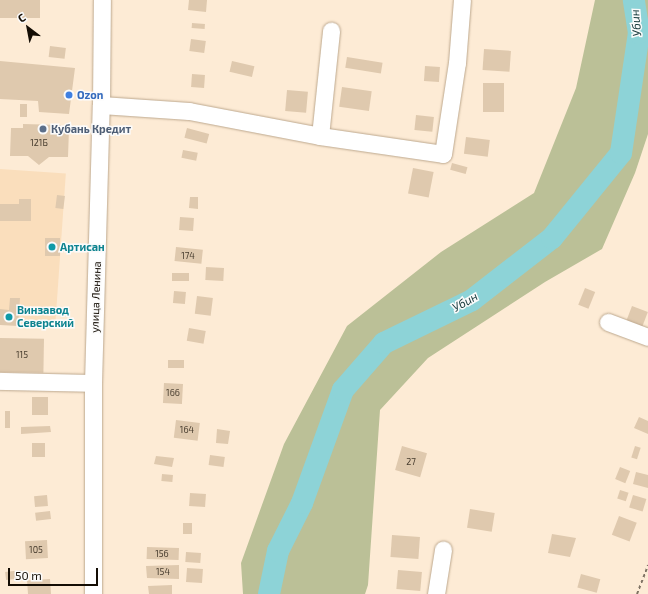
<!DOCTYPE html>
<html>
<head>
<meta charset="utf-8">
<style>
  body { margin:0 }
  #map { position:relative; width:648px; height:594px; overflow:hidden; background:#fdebd5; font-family:"Exo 2",sans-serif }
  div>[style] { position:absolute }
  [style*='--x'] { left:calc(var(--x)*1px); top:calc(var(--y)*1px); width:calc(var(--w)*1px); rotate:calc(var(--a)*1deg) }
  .built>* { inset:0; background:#fadebc; transform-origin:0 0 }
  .green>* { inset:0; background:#bbc097 }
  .river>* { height:22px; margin:-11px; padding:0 11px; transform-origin:11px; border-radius:11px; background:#8dd3d7 }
  .building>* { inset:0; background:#dfc9ae; transform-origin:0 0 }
  .path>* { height:2px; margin-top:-1px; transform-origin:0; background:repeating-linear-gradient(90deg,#7f7364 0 3px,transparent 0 6px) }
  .roads { filter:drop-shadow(0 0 1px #bda88e) drop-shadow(0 0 1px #bda88e) }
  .minor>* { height:17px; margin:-8.5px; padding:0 8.5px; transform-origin:8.5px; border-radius:8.5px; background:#fff }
  .dots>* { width:11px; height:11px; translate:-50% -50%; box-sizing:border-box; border:2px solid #fbfbfb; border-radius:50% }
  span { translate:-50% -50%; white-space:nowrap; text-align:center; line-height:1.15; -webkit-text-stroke:3px #fbfbfb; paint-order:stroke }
  .number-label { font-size:9px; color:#473c2e }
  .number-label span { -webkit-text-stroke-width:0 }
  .shop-label { font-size:11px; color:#366cbe; font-weight:700 }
  .left { translate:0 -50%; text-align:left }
  .service-label { font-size:11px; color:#4e5e75; font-weight:700 }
  .culture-label { font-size:11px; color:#0d838f; font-weight:700 }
  .street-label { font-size:11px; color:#140d04 }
  .water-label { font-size:12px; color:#1a3d3f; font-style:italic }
  .north { position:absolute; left:8px; top:8px; width:40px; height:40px; -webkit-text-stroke:3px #fbfbfb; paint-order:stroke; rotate:328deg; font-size:11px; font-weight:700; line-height:16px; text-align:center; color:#140d04 }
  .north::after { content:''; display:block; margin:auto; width:14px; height:18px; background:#140d04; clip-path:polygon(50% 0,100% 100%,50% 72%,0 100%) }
  .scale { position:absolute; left:8px; top:568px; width:90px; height:18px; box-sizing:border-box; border:2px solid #140d04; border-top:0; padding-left:5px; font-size:12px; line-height:14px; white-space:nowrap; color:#140d04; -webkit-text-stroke:3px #fbfbfb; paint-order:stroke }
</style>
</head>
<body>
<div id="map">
  <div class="built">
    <div style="left:0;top:169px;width:66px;height:151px;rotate:4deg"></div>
  </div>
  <div class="green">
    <div style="clip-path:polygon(595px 0,648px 0,648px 134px,635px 173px,602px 249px,545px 282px,428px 358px,380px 410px,368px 585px,365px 594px,243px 594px,241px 563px,284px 444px,347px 326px,441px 252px,534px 193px,576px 88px)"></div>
  </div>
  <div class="river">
    <div style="--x:269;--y:594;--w:44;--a:-78.2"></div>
    <div style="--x:278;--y:551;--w:54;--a:-63.4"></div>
    <div style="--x:302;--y:503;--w:120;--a:-70.1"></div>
    <div style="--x:343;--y:390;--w:62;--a:-48.9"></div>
    <div style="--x:384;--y:343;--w:98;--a:-26"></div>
    <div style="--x:472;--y:300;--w:101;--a:-37.8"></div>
    <div style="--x:552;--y:238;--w:109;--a:-50.9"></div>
    <div style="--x:621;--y:153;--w:121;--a:-81.5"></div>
    <div style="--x:639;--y:33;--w:33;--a:-99"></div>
  </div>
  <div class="building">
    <div style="left:0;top:0;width:40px;height:18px"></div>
    <div style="clip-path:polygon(189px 0,207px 0,206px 12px,188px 10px)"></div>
    <div style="left:192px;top:23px;width:13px;height:5px;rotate:4deg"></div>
    <div style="left:191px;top:39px;width:15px;height:12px;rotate:8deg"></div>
    <div style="left:50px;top:46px;width:16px;height:11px;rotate:7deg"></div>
    <div style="left:484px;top:49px;width:27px;height:21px;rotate:4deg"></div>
    <div style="left:347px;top:57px;width:36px;height:11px;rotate:9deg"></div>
    <div style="clip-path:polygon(0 61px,75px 68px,69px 114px,39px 112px,38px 101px,0 99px)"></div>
    <div style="left:232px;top:61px;width:23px;height:11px;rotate:13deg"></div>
    <div style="left:425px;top:66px;width:15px;height:15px;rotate:4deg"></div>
    <div style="left:192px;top:74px;width:13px;height:13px;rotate:4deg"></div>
    <div style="left:483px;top:83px;width:21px;height:29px"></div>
    <div style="left:342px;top:87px;width:30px;height:20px;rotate:8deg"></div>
    <div style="left:287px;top:90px;width:21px;height:21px;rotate:5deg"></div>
    <div style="left:20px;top:104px;width:7px;height:13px"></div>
    <div style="left:416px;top:115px;width:18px;height:15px;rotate:6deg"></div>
    <div style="clip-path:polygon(23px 124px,61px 125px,61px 129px,69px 129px,68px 157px,49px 157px,39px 165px,28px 156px,10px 156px,11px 128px,23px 128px)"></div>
    <div style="left:187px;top:128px;width:23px;height:10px;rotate:15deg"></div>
    <div style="left:466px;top:137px;width:24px;height:17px;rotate:7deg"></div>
    <div style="left:183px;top:150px;width:15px;height:8px;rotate:11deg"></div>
    <div style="left:452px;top:163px;width:16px;height:7px;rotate:15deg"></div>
    <div style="left:413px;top:168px;width:21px;height:26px;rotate:11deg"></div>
    <div style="left:57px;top:195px;width:8px;height:13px;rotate:7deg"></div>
    <div style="clip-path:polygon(190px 197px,198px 197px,198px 209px,189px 208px)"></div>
    <div style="clip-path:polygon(19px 199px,31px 199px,31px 221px,0 221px,0 204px,19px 204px)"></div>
    <div style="left:180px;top:217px;width:14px;height:13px;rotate:4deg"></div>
    <div style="left:45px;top:238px;width:15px;height:18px"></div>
    <div style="left:176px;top:247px;width:27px;height:14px;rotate:6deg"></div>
    <div style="left:206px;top:267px;width:18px;height:13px;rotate:3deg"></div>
    <div style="left:189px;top:273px;width:8px;height:17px;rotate:90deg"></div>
    <div style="left:585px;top:288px;width:11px;height:18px;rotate:22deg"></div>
    <div style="left:174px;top:291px;width:12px;height:12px;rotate:5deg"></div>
    <div style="left:197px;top:296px;width:16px;height:18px;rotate:7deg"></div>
    <div style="clip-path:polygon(10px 298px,20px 298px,18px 326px,0 325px,0 309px,9px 310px)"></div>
    <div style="left:632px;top:306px;width:17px;height:19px;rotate:21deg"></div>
    <div style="left:189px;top:328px;width:17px;height:13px;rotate:10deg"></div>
    <div style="left:0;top:338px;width:44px;height:34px;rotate:1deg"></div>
    <div style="left:184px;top:360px;width:8px;height:16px;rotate:90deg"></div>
    <div style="left:164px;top:383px;width:19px;height:20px;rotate:3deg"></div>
    <div style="left:32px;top:397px;width:16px;height:18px"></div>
    <div style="left:5px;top:411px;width:5px;height:17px"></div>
    <div style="clip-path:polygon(639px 417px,648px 421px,648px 434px,634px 428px)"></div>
    <div style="left:176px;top:420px;width:24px;height:18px;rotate:7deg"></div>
    <div style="clip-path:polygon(50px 426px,51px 432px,21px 434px,21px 427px)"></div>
    <div style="clip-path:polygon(217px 429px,230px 431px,228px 444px,216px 443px)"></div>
    <div style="left:32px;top:443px;width:13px;height:14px"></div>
    <div style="left:402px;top:446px;width:26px;height:25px;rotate:16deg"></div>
    <div style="left:635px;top:446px;width:6px;height:12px;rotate:18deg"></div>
    <div style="left:210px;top:455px;width:15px;height:10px;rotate:8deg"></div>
    <div style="clip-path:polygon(156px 456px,174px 458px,172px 467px,154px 464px)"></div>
    <div style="left:620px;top:467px;width:11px;height:13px;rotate:22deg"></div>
    <div style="clip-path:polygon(636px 472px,648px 475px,648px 488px,633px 484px)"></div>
    <div style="left:162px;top:474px;width:11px;height:7px;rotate:5deg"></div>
    <div style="left:620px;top:490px;width:9px;height:9px;rotate:18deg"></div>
    <div style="left:190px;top:493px;width:16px;height:13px;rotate:4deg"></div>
    <div style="left:47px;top:495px;width:11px;height:13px;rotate:85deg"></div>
    <div style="left:633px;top:495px;width:14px;height:13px;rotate:17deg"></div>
    <div style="left:470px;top:509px;width:25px;height:19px;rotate:9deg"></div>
    <div style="left:50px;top:511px;width:8px;height:15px;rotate:83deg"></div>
    <div style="left:619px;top:516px;width:19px;height:20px;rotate:21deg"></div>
    <div style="left:183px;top:523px;width:9px;height:11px"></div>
    <div style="clip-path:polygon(552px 534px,576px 538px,570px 557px,548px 553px)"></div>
    <div style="left:392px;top:535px;width:28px;height:22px;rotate:4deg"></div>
    <div style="left:47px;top:540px;width:18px;height:22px;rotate:87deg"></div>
    <div style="left:147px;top:547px;width:32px;height:12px;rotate:2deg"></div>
    <div style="left:186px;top:552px;width:15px;height:10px;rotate:4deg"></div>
    <div style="clip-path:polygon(179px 565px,179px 579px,147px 578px,146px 566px)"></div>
    <div style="left:187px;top:568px;width:16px;height:14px;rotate:4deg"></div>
    <div style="left:22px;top:570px;width:8px;height:17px;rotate:83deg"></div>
    <div style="left:398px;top:570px;width:24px;height:19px;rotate:5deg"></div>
    <div style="left:581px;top:574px;width:20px;height:14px;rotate:15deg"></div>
    <div style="left:50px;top:579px;width:15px;height:23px;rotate:86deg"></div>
    <div style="clip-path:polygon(172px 585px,172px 594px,149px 594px,148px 586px)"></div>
  </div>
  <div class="path">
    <div style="--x:637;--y:594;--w:31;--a:-69"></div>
  </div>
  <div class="roads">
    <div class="minor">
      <div style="--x:101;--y:105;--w:88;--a:3.9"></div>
      <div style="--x:189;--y:111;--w:133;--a:10.8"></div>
      <div style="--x:320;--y:136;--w:124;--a:8.3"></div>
      <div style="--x:443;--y:154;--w:92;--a:-81.3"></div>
      <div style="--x:457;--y:63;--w:63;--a:-85.5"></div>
      <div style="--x:320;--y:136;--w:106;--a:-84"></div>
      <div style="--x:608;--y:322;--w:43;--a:20.6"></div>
      <div style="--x:0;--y:381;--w:93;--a:1.2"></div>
      <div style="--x:93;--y:594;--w:211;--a:-90"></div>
      <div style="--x:93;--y:383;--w:278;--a:-88.4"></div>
      <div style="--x:101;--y:105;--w:105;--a:-89.5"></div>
      <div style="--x:436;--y:594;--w:45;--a:-81"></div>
    </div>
  </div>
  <div class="dots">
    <div style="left:69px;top:95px;background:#3f7fe0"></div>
    <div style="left:43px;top:129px;background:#5c6f8a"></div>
    <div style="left:52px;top:247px;background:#0f9aa8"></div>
    <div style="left:9px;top:317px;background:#0f9aa8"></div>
  </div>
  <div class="number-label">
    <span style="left:39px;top:143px">121Б</span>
    <span style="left:188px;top:256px">174</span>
    <span style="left:22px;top:355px">115</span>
    <span style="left:173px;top:393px">166</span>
    <span style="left:187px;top:430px">164</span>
    <span style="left:411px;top:462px">27</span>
    <span style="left:36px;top:550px">105</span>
    <span style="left:162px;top:554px">156</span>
    <span style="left:163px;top:572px">154</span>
  </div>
  <div class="shop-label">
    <span class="left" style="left:77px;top:95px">Ozon</span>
  </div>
  <div class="service-label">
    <span class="left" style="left:51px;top:129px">Кубань Кредит</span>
  </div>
  <div class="culture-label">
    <span class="left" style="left:60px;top:247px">Артисан</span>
    <span class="left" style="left:17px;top:317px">Винзавод<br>Северский</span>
  </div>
  <div class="street-label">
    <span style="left:96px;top:297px;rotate:-88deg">улица Ленина</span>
  </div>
  <div class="water-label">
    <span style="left:636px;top:23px;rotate:-95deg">Убин</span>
    <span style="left:465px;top:302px;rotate:-30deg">Убин</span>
  </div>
  <div class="north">С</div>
  <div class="scale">50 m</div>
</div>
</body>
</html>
